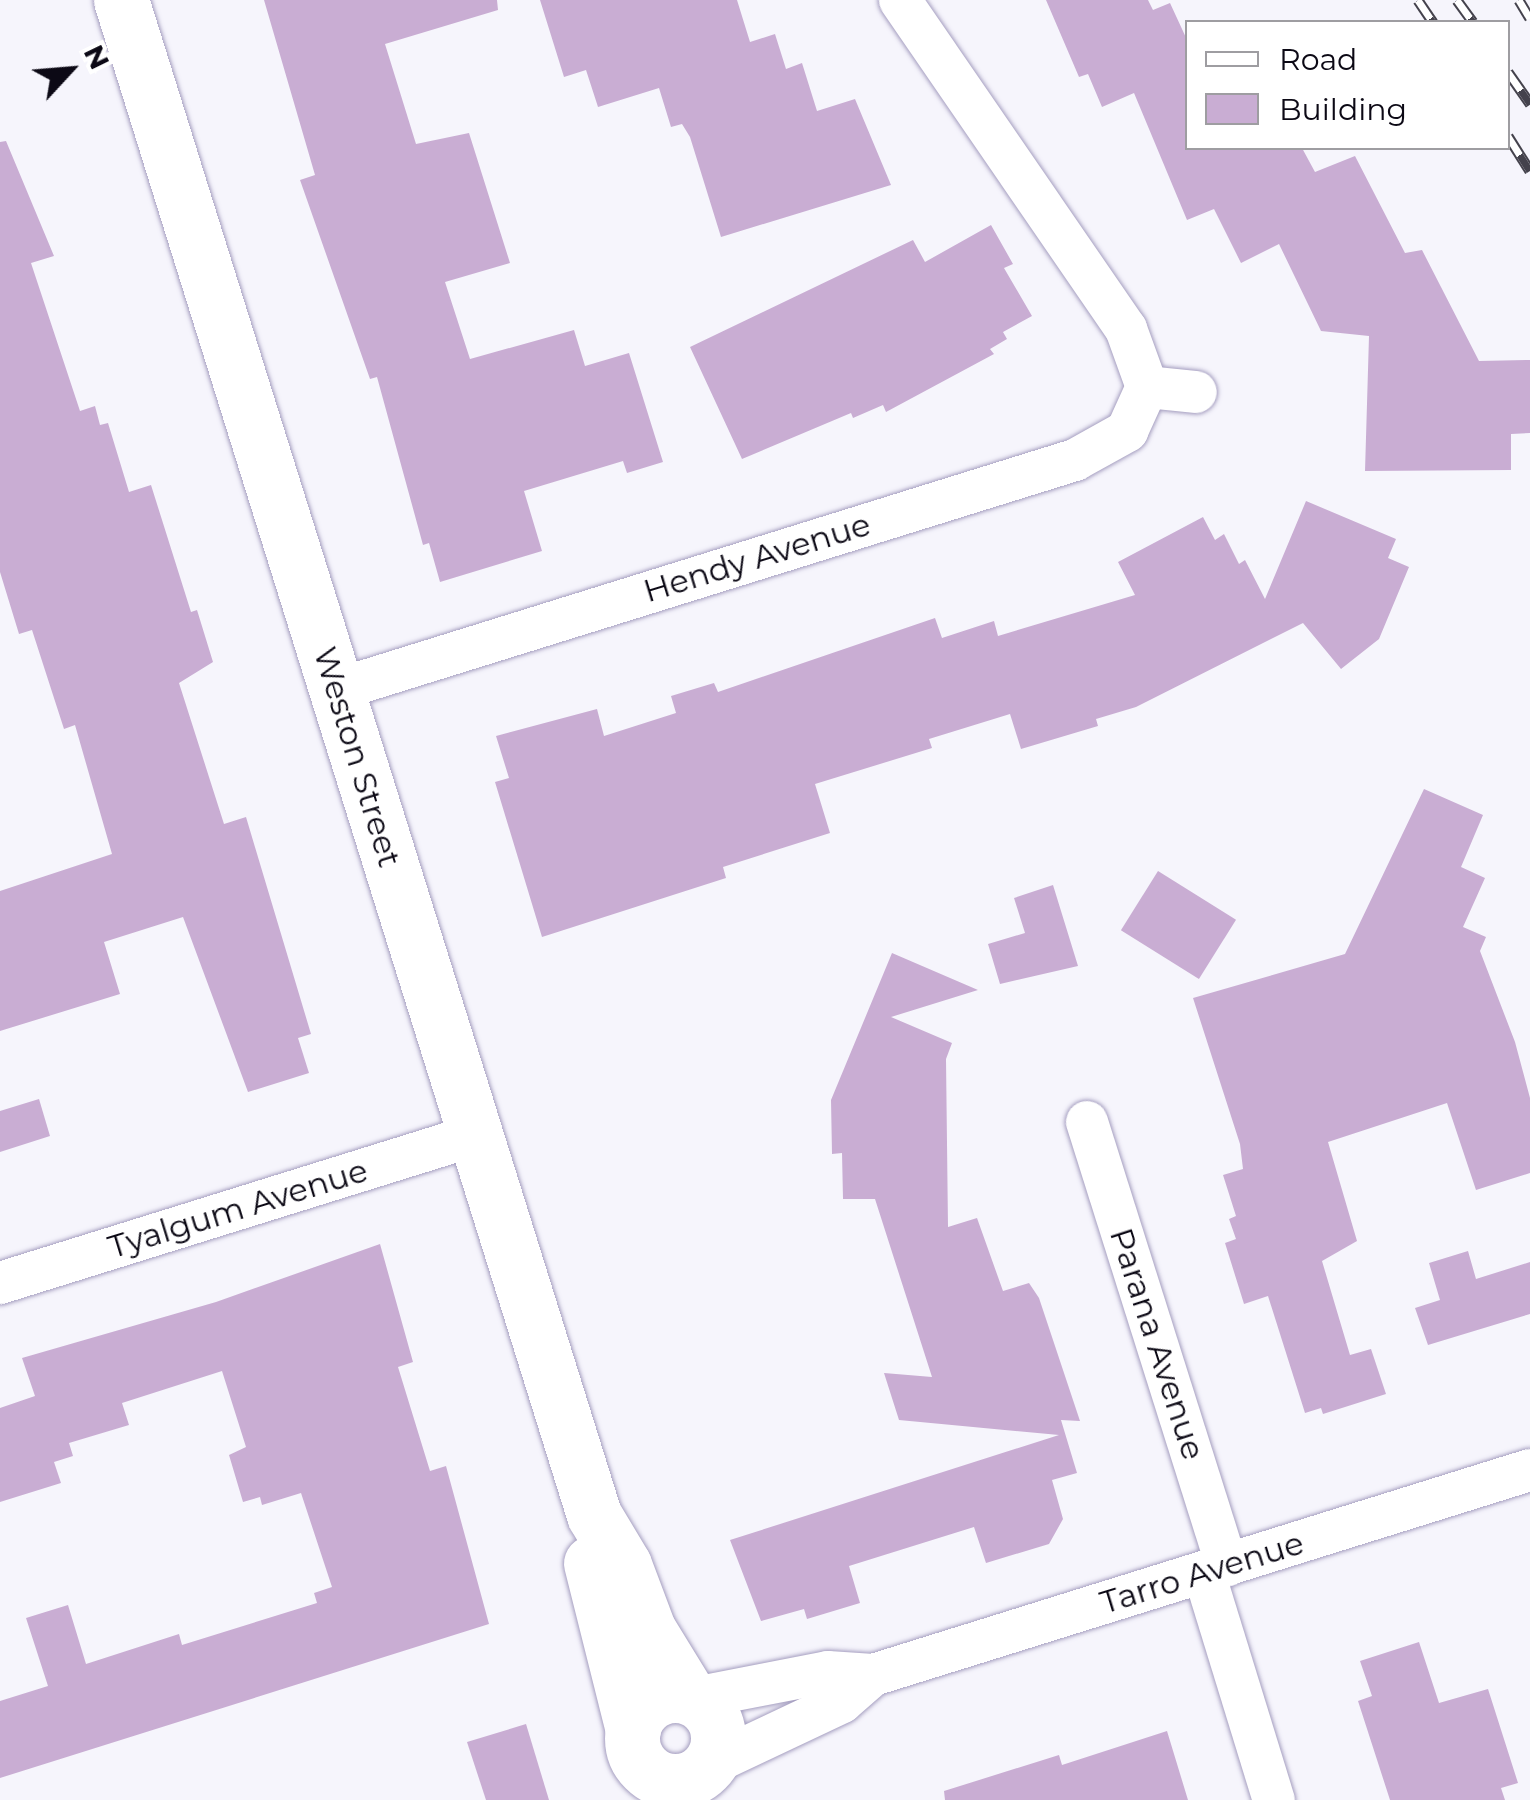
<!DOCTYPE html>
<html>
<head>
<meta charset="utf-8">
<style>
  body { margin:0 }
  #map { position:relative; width:1530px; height:1800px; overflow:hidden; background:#f6f5fc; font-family:Montserrat,sans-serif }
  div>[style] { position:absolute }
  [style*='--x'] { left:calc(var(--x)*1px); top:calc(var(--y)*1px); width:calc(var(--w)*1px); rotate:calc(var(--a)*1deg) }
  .building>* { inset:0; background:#c9add3; transform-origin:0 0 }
  .roads { filter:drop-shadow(0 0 2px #a59ec0) drop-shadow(0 0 2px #a59ec0) }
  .minor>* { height:42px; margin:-21px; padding:0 21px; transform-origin:21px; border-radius:21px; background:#fff }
  .tertiary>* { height:55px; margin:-27.5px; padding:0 27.5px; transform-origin:27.5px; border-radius:27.5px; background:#fff }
  .tertiary>.ring { margin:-27.5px; padding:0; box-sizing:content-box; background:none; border:55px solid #fff; border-radius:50% }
  .rail>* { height:11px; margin-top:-5.5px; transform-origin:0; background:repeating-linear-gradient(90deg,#fff 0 22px,#44424c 0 44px); box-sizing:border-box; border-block:2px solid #44424c }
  span { translate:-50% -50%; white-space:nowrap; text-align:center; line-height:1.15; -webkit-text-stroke:8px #fff; paint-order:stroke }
  .street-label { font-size:32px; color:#0c0915 }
  .legend { position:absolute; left:1185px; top:20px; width:325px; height:130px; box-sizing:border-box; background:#fff; border:2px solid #9e9da1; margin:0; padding:12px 18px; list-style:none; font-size:30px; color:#0c0915 }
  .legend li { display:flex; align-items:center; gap:20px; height:50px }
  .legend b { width:50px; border:2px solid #9e9da1 }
  .north { position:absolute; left:20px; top:20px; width:100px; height:100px; -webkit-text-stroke:8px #fff; paint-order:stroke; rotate:64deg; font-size:28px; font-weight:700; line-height:40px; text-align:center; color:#0c0915 }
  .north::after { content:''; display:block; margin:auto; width:35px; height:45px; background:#0c0915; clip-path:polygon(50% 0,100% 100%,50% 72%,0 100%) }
</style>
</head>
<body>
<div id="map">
  <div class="building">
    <div style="clip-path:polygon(264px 0,497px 0,498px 10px,385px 44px,416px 144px,469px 133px,510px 263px,445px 282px,470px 359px,574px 330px,585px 366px,629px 353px,663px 462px,627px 473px,623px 461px,524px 491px,542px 551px,440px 582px,429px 543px,423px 545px,377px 377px,370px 379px,300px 180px,315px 175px)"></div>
    <div style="clip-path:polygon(540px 0,737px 0,750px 42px,775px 34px,786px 69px,802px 63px,817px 111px,855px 99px,891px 185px,721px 237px,690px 137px,682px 124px,671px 127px,659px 88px,598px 107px,586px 70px,564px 77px)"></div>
    <div style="clip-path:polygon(1046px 0,1148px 0,1153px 10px,1170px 3px,1188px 42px,1188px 148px,1302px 148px,1315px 172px,1355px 156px,1405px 253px,1422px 250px,1479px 361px,1530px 360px,1530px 433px,1511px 434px,1511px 470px,1365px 471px,1369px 336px,1321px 331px,1279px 244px,1241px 263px,1214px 209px,1187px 220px,1134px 93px,1102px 107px,1088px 74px,1079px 77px)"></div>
    <div style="clip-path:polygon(6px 141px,54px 256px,31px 263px,80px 411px,95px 406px,100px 425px,108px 423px,129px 492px,151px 485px,191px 612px,197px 610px,213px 662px,179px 683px,224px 824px,246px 817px,311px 1034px,298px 1038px,309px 1073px,248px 1092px,183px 917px,104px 942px,120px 994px,0 1031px,0 891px,112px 854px,75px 725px,64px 729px,32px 630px,19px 634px,0 572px,0 142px)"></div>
    <div style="clip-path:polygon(991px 225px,1013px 264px,1004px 268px,1032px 316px,1003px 332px,1007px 339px,990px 349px,994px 354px,886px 412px,883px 405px,853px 418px,851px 413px,742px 459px,690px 347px,913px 240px,925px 262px)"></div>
    <div style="clip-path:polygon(1306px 501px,1396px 539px,1388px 558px,1409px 567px,1379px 639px,1341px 669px,1303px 623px,1136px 707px,1096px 719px,1098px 726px,1021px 749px,1010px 714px,929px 739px,932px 748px,815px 784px,830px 833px,723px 867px,726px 878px,542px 937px,495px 782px,509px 778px,496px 736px,597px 709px,604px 736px,676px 713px,671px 696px,714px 683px,718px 692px,935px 618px,942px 638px,994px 621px,998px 636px,1135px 595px,1118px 562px,1203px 517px,1215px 540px,1224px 534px,1239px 564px,1245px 560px,1265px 599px)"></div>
    <div style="clip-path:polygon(1424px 789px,1483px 815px,1461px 867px,1485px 878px,1463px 927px,1486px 937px,1480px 951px,1515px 1042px,1530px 1098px,1530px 1173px,1476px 1190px,1447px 1103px,1328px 1142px,1357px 1241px,1322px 1261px,1350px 1355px,1371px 1349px,1386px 1394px,1323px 1414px,1321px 1408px,1305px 1413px,1268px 1296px,1244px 1304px,1225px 1243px,1236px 1239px,1229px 1219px,1236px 1216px,1223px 1175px,1243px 1169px,1240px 1144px,1193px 998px,1345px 954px)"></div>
    <div style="left:1158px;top:871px;width:92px;height:70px;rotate:32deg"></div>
    <div style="clip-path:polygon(1053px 885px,1078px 966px,1000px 984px,988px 944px,1025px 933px,1014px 898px)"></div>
    <div style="clip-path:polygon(892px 953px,978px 990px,891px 1017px,952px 1043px,946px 1059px,948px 1227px,977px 1218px,1003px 1291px,1029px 1283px,1039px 1298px,1080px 1421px,1061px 1420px,1077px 1473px,1052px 1480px,1063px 1519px,1049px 1544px,986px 1563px,974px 1527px,849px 1566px,860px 1603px,807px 1619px,804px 1609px,761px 1621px,730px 1540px,1059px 1435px,899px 1420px,884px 1373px,932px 1377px,875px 1199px,843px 1199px,842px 1153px,832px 1154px,831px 1100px)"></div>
    <div style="clip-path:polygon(39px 1099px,50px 1136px,0 1152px,0 1111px)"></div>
    <div style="clip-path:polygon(380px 1244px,413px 1362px,398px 1367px,430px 1471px,446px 1466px,489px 1624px,0 1778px,0 1701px,48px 1686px,26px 1618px,68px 1605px,86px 1664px,179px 1634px,182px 1645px,317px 1603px,314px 1593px,332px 1587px,301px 1493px,262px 1505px,260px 1497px,243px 1502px,229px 1455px,246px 1447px,222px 1371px,122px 1403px,129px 1425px,69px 1443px,73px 1456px,54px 1462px,61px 1483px,0 1502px,0 1408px,35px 1396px,22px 1358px,216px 1302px)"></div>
    <div style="clip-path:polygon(1468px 1251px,1476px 1279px,1530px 1262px,1530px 1314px,1428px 1345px,1415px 1308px,1440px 1300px,1429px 1263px)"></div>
    <div style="clip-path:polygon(1419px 1642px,1439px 1703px,1488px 1689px,1518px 1783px,1501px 1788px,1505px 1800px,1390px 1800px,1358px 1701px,1372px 1696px,1360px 1661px)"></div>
    <div style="clip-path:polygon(526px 1724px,549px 1800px,486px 1800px,467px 1742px)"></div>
    <div style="clip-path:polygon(1167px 1731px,1188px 1800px,945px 1800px,944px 1791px,1059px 1755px,1062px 1765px)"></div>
  </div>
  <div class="roads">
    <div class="minor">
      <div style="--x:1147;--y:387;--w:49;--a:5.8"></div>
      <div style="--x:336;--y:690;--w:774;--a:-17.29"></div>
      <div style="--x:1075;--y:460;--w:60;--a:-29.1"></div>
      <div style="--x:1127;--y:431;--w:48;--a:-65.6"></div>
      <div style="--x:1147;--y:387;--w:62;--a:-109.9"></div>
      <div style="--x:1126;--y:329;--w:399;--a:-124.5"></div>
      <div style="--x:1087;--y:1122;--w:465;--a:72.5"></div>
      <div style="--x:0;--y:1283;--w:498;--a:-17.3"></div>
      <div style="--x:1204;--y:1573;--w:238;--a:72.9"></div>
      <div style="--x:694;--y:1698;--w:136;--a:-11"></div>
      <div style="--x:828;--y:1672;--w:45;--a:3.8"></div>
      <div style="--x:873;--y:1675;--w:688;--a:-17.33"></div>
      <div style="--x:709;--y:1765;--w:147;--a:-25.3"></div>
      <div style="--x:842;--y:1702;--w:41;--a:-41.1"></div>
    </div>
    <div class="tertiary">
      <div style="--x:121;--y:0;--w:1587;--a:72.66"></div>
      <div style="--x:594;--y:1515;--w:58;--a:59"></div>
      <div style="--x:624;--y:1565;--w:68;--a:69.4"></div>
      <div style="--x:648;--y:1629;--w:79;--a:58.5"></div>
      <div style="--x:591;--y:1563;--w:172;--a:75.9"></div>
      <div class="ring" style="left:632px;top:1695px;width:31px;height:31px"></div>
    </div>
  </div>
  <div class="rail">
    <div style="--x:1418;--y:0;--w:27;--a:56"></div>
    <div style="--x:1457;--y:0;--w:27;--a:54"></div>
    <div style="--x:1519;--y:0;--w:21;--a:59"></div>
    <div style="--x:1508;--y:72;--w:39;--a:55"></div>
    <div style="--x:1508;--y:136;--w:41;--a:57.8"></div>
  </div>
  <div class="street-label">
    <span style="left:757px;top:558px;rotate:-17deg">Hendy Avenue</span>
    <span style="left:357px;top:757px;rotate:73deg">Weston Street</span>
    <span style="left:238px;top:1209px;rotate:-17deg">Tyalgum Avenue</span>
    <span style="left:1157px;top:1344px;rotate:72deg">Parana Avenue</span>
    <span style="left:1202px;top:1573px;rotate:-17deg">Tarro Avenue</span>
  </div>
  <ul class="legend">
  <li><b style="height:12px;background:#fff"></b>Road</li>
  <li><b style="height:28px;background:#c9add3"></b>Building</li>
  </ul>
  <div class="north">N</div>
</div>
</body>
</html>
